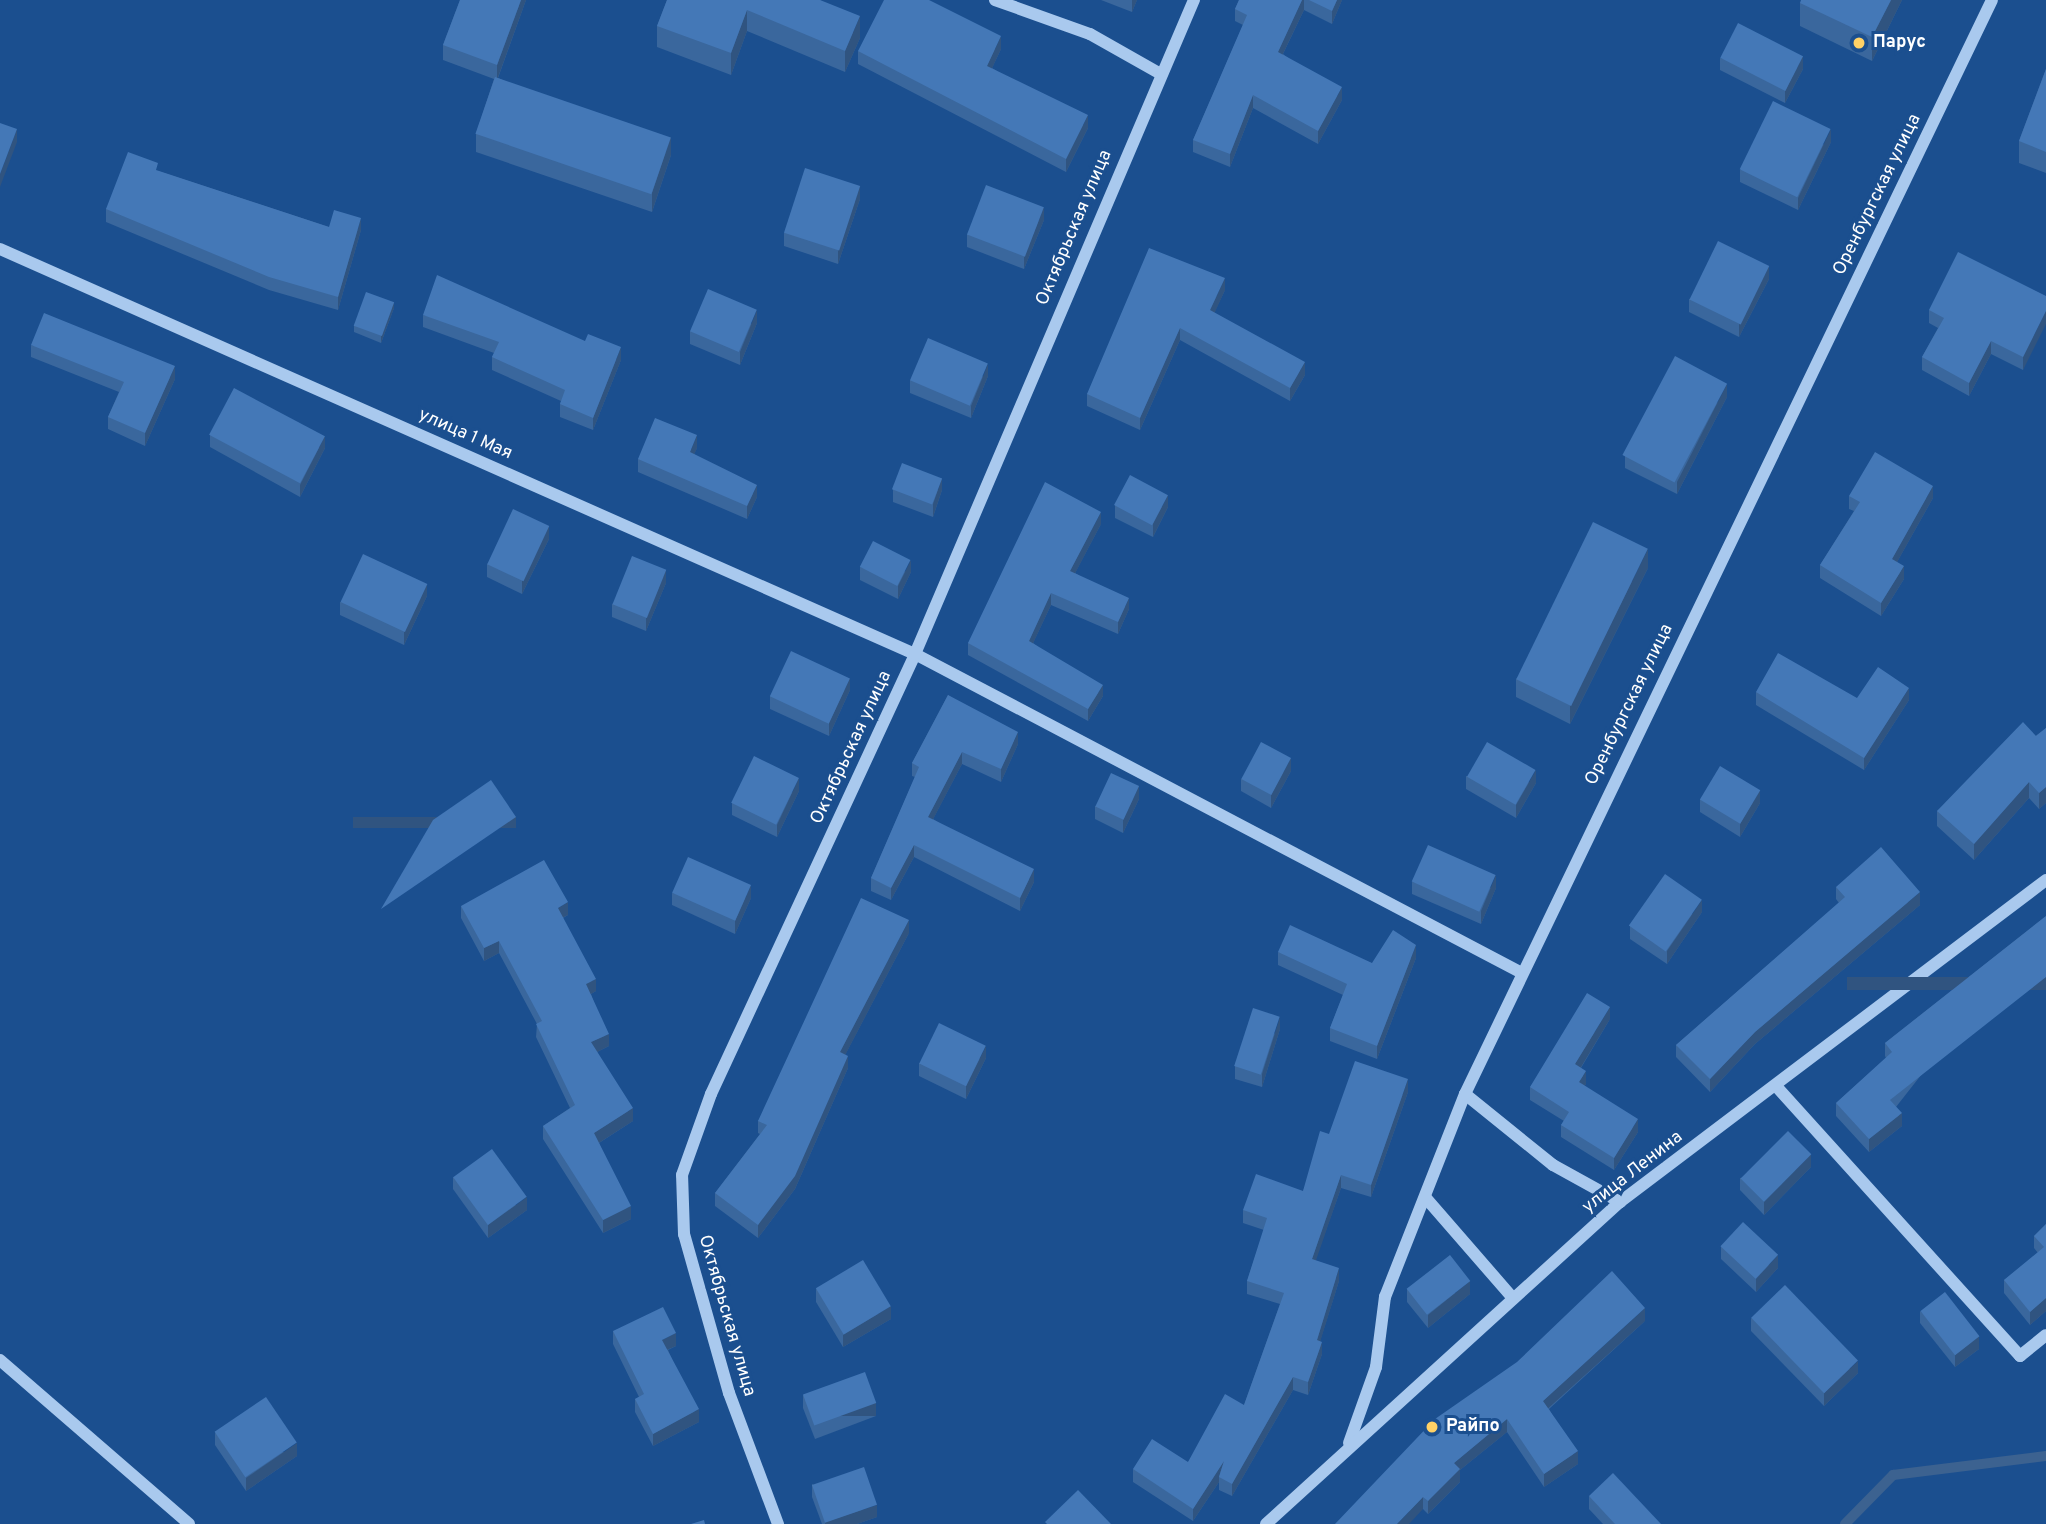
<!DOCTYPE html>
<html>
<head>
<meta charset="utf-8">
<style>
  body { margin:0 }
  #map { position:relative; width:2046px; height:1524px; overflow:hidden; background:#1b4f8f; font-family:Overpass,sans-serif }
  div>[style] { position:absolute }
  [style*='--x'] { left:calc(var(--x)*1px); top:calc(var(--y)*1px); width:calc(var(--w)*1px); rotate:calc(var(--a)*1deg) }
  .stream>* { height:10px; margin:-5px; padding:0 5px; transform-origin:5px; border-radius:5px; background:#3c6290 }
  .minor>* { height:12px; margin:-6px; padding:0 6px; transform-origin:6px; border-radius:6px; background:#a9c9ee }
  .wall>* { inset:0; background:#3a679d }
  .shaded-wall>* { inset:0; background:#305480; transform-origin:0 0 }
  .building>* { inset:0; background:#4478b7; transform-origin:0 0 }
  .dots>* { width:19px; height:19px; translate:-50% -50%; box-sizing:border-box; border:4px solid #1b4f8f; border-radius:50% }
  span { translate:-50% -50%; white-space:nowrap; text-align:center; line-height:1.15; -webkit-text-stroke:6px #1b4f8f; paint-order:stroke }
  .poi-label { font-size:18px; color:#fff; font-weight:700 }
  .left { translate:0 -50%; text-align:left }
  .street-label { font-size:18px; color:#fff }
</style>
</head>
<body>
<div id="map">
  <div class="stream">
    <div style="--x:1845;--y:1524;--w:69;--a:-45.6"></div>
    <div style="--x:1893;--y:1475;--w:154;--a:-7.1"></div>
  </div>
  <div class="minor">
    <div style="--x:995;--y:0;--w:101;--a:19.7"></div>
    <div style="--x:1090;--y:34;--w:79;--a:29.5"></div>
    <div style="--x:0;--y:249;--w:1001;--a:23.88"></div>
    <div style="--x:915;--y:654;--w:683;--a:27.73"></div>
    <div style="--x:1776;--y:1086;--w:364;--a:47.9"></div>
    <div style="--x:2020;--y:1356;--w:33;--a:-39"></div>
    <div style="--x:1465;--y:1094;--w:113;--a:38.9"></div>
    <div style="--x:1553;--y:1165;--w:77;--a:28.9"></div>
    <div style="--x:1425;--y:1197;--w:131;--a:49"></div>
    <div style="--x:0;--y:1360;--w:250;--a:40.9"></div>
    <div style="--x:1349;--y:1443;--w:81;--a:-70.4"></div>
    <div style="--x:1376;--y:1367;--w:71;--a:-82.7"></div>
    <div style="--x:1385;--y:1297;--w:218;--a:-68.5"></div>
    <div style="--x:1465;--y:1094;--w:1214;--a:-64.28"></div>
    <div style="--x:778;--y:1524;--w:140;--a:-110.5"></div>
    <div style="--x:729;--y:1393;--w:165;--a:-105.8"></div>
    <div style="--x:684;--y:1234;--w:59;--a:-91.9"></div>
    <div style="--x:682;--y:1175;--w:86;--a:-70.3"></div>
    <div style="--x:711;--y:1094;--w:485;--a:-65.1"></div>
    <div style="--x:915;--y:654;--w:711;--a:-66.9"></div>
    <div style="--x:1266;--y:1524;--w:479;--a:-42.3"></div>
    <div style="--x:1620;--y:1202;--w:534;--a:-37.08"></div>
  </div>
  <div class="wall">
    <div style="clip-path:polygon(460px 0,526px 0,498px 78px,671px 155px,652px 212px,476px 152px,476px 134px,494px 79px,443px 60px,443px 45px)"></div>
    <div style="clip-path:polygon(667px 0,820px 0,860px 38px,845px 72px,747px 31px,731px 75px,657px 47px,657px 26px)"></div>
    <div style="clip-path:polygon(1101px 0,1137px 0,1132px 12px)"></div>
    <div style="clip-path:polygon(1239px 0,1342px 0,1332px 24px,1304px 10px,1283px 54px,1342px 100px,1318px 144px,1253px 108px,1230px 167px,1193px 152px,1193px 140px,1243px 25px,1235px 21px,1235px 9px)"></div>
    <div style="clip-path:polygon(1902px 0,1872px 61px,1800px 26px,1800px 3px)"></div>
    <div style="clip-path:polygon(1001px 49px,992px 68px,1088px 128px,1066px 172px,858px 64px,858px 51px)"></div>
    <div style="clip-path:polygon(1720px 58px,1803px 69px,1785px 103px,1720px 70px)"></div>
    <div style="clip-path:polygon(2046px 69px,2046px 173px,2019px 163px,2019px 141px)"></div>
    <div style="clip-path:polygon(1831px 142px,1798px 210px,1740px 182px,1740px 170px)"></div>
    <div style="clip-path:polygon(158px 171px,329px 227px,361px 230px,338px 310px,269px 290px,106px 222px,106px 209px)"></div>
    <div style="clip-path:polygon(860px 199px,838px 264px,784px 246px,784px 233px)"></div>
    <div style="clip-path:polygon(1044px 220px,1024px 269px,967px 247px,967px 234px)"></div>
    <div style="clip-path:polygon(1769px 279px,1739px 337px,1689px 312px,1689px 299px)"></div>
    <div style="clip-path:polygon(1225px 290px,1214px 313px,1305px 375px,1290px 401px,1180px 340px,1140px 430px,1087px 406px,1087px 394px)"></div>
    <div style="clip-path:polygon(2046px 296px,2023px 370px,1991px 354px,1969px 396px,1922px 370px,1922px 357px,1938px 328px,1929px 323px,1929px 310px)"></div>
    <div style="clip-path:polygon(394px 308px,381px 343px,354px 332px,354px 326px)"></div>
    <div style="clip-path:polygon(423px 315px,621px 360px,593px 430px,560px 417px,560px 404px,561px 401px,492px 370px,492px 357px,494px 353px,423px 327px)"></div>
    <div style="clip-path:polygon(757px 323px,740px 365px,690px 344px,690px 331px)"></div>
    <div style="clip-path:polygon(31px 345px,175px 379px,145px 446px,108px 429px,108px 417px,119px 392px,31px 357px)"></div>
    <div style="clip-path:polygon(988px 376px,971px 418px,910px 393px,910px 380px)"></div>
    <div style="clip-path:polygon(1727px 397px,1677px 494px,1625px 468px,1625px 456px)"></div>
    <div style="clip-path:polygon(210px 435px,325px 448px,300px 497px,210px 447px)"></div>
    <div style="clip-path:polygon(697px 448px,694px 454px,757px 497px,747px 519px,638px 472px,638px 459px)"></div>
    <div style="clip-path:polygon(893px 489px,942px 490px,933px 517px,893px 502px)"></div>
    <div style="clip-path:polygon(1849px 496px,1933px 498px,1897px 562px,1904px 579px,1881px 616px,1820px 578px,1820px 565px,1854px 511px,1849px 509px)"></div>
    <div style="clip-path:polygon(1115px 505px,1168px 507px,1153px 537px,1115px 518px)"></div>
    <div style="clip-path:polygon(1101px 524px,1075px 573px,1129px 609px,1118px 634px,1051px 605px,1033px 643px,1103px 696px,1088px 721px,968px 655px,968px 643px)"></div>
    <div style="clip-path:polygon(549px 539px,522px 594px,487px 577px,487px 564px)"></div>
    <div style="clip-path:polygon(860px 567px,911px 572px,898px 599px,860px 580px)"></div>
    <div style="clip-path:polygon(1648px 568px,1570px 724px,1516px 697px,1516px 679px)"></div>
    <div style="clip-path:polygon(666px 583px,646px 631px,612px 617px,612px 604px)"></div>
    <div style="clip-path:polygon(427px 596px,404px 645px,340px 615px,340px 602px)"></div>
    <div style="clip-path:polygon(850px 690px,829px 736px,770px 709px,770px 696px)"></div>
    <div style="clip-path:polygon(1756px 692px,1857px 698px,1909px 700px,1864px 770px,1756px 705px)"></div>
    <div style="clip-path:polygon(948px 695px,1018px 744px,1001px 782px,962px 764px,933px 819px,1034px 882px,1020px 911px,914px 857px,891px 900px,871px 891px,871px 878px,915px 777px,912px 776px,912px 763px)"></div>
    <div style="clip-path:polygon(2046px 728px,2046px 803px,2039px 809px,2029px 798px,1974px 860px,1937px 826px,1937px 811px)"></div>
    <div style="clip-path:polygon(1291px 771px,1271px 808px,1241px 791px,1241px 779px)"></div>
    <div style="clip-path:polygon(1466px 776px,1536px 783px,1516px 818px,1466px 789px)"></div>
    <div style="clip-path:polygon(799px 791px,777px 837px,732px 815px,732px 803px)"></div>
    <div style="clip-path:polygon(1139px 799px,1123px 833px,1095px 819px,1095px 806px)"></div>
    <div style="clip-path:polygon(1700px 799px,1760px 803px,1740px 837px,1700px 812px)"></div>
    <div style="clip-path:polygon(1412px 882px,1496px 888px,1481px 924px,1412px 894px)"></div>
    <div style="clip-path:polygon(1836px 887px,1920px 905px,1755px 1044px,1710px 1092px,1676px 1057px,1676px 1045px,1839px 903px,1836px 899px)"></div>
    <div style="clip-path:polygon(672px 893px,751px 898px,735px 934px,672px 905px)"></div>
    <div style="clip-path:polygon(461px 906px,568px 915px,563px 918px,596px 991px,591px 994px,609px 1046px,597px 1052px,633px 1121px,599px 1143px,631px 1219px,603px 1233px,543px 1139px,543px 1126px,570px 1108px,536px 1037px,537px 1024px,499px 953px,484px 961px,461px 918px)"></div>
    <div style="clip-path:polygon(1702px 912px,1667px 964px,1630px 939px,1630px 926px)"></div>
    <div style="clip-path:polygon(2046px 916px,1896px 1107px,1902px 1126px,1869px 1152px,1836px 1116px,1836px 1103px,1886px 1058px,1885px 1056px,1885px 1043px)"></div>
    <div style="clip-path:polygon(909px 933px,845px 1055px,848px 1068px,795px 1189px,758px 1238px,715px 1206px,715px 1193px,760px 1134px,758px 1133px,758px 1121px)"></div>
    <div style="clip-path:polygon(1278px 952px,1372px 963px,1416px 958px,1377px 1059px,1330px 1041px,1330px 1028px,1343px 995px,1278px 965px)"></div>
    <div style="clip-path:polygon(1610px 1019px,1581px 1068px,1586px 1084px,1584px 1086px,1638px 1132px,1614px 1170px,1561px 1137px,1561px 1125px,1564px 1121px,1530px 1100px,1530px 1087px)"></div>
    <div style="clip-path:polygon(1280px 1029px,1262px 1087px,1235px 1079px,1235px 1066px)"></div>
    <div style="clip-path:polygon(986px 1058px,966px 1099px,919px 1076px,919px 1063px)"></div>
    <div style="clip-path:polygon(1408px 1092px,1371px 1197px,1341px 1188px,1315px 1261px,1339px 1281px,1320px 1341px,1322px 1354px,1308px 1395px,1293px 1390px,1232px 1496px,1219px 1490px,1219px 1482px,1193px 1521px,1133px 1482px,1133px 1469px,1188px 1462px,1244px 1405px,1280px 1304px,1247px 1294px,1247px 1281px,1264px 1230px,1243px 1223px,1243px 1210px,1303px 1191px,1329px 1134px)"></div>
    <div style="clip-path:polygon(1811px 1167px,1764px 1215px,1740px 1190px,1740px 1178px)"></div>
    <div style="clip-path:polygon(453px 1177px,527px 1210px,488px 1238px,453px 1189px)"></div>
    <div style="clip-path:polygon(2046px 1224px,2046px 1311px,2030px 1325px,2004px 1293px,2004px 1280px,2038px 1253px,2034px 1248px,2034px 1236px)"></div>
    <div style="clip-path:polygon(1721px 1246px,1778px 1268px,1756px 1292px,1721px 1259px)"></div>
    <div style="clip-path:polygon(816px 1289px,891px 1319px,843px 1347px,816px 1302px)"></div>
    <div style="clip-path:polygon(1407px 1289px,1470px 1294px,1428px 1328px,1407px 1302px)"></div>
    <div style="clip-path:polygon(1920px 1311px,1979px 1349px,1955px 1367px,1920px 1323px)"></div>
    <div style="clip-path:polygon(1751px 1318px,1858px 1373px,1824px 1406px,1751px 1331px)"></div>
    <div style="clip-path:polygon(1645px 1321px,1549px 1409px,1578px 1464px,1544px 1487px,1507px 1432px,1460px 1470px,1460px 1482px,1428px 1514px,1423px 1509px,1335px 1524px)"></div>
    <div style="clip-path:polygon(613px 1331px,676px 1346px,668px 1350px,699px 1422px,653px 1446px,635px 1412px,635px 1399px,639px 1397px,613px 1344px)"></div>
    <div style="clip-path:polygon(803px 1395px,876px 1416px,815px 1439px,803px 1408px)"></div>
    <div style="clip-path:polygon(215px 1433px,297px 1456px,246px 1491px,215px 1445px)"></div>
    <div style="clip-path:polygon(812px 1484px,877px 1517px,857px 1524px,822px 1524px,812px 1497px)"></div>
    <div style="clip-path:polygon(1589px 1496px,1661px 1524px,1603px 1524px,1589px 1509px)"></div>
  </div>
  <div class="shaded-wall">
    <div style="clip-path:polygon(521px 0,526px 0,497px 80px,497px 65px)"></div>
    <div style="clip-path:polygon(1132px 0,1137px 0,1132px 12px)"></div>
    <div style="clip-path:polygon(1302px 0,1304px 0,1304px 10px,1278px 64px,1278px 52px)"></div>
    <div style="clip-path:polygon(1337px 0,1342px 0,1332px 24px,1332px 11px)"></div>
    <div style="clip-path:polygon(1891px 0,1902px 0,1872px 61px,1872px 37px)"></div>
    <div style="clip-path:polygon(747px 10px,747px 31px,731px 75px,731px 53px)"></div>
    <div style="clip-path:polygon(860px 16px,860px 38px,845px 72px,845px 51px)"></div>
    <div style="clip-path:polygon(1001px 36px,1001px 49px,987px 79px,987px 66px)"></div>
    <div style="clip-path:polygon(1803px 56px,1803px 69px,1785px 103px,1785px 91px)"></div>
    <div style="clip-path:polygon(1342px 87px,1342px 100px,1318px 144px,1318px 131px)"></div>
    <div style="clip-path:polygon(1253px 95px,1253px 108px,1230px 167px,1230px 154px)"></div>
    <div style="clip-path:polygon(1088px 115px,1088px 128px,1066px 172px,1066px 159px)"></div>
    <div style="clip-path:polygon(17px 129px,17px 142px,0 187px,0 174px)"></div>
    <div style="clip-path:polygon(1831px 129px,1831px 142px,1798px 210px,1798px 198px)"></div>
    <div style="clip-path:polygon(671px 136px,671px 155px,652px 212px,652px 193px)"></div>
    <div style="clip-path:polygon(860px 186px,860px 199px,838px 264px,838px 251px)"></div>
    <div style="clip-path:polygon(1044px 207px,1044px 220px,1024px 269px,1024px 257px)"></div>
    <div style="clip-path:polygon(361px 218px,361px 230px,338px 310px,338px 297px)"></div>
    <div style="clip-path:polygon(1769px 266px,1769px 279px,1739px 337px,1739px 325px)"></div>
    <div style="clip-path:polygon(1225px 278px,1225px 290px,1210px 323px,1210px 310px)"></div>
    <div style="clip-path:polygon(394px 302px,394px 308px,381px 343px,381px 336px)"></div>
    <div style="clip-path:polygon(757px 310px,757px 323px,740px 365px,740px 352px)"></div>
    <div style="clip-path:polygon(2046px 311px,2046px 324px,2023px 370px,2023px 357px)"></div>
    <div style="clip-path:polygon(1180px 328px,1180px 340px,1140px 430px,1140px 418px)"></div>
    <div style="clip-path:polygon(1991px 341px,1991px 354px,1969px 396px,1969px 383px)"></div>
    <div style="clip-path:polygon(621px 347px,621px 360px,593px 430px,593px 418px)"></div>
    <div style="clip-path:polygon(1305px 362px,1305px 375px,1290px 401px,1290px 388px)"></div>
    <div style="clip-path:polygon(988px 364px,988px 376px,971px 418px,971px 406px)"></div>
    <div style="clip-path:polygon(175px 366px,175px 379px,145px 446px,145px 433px)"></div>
    <div style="clip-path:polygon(1727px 384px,1727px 397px,1677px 494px,1677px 482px)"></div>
    <div style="clip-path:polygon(697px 435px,697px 448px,690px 464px,690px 452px)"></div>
    <div style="clip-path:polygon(325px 436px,325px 448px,300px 497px,300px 485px)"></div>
    <div style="clip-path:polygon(942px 478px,942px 490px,933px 517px,933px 504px)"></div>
    <div style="clip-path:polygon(757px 485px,757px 497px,747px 519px,747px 506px)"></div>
    <div style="clip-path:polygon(1933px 486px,1933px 498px,1892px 571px,1892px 559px)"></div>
    <div style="clip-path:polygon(1168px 495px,1168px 507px,1153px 537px,1153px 524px)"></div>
    <div style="clip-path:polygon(1101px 512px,1101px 524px,1070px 583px,1070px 571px)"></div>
    <div style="clip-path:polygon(549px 526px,549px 539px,522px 594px,522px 581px)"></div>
    <div style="clip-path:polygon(1648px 549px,1648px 568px,1570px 724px,1570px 706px)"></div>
    <div style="clip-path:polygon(911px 560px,911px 572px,898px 599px,898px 586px)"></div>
    <div style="clip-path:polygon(1904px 566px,1904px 579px,1881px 616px,1881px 603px)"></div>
    <div style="clip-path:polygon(666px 570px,666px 583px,646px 631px,646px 618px)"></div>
    <div style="clip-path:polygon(427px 584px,427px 596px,404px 645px,404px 632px)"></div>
    <div style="clip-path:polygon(1051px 593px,1051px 605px,1029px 652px,1029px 641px)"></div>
    <div style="clip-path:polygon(1129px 598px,1129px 609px,1118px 634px,1118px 622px)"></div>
    <div style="clip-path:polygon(850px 678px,850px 690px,829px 736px,829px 723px)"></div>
    <div style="clip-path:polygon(1103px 685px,1103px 696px,1088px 721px,1088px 709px)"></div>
    <div style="clip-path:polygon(1909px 688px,1909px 700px,1864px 770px,1864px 758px)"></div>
    <div style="clip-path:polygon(1018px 732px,1018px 744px,1001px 782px,1001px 769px)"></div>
    <div style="clip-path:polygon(962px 752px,962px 764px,928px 829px,928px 817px)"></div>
    <div style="clip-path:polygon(1291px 758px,1291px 771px,1271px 808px,1271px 795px)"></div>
    <div style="clip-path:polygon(1536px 770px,1536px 783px,1516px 818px,1516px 805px)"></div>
    <div style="clip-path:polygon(799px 778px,799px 791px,777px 837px,777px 825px)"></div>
    <div style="clip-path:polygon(2029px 782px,2029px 798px,1974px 860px,1974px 844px)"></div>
    <div style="clip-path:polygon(1139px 786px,1139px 799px,1123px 833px,1123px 820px)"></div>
    <div style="clip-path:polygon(2046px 787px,2046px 803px,2039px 809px,2039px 793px)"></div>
    <div style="clip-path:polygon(1760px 790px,1760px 803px,1740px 837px,1740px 824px)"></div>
    <div style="left:516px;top:817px;width:11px;height:163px;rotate:90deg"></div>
    <div style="clip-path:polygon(914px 845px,914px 857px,891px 900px,891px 888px)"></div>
    <div style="clip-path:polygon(1034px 869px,1034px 882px,1020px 911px,1020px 898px)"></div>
    <div style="clip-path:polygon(1496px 875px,1496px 888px,1481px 924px,1481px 911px)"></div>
    <div style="clip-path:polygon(751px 885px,751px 898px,735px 934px,735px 921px)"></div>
    <div style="clip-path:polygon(1920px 892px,1920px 905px,1755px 1044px,1710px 1092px,1710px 1079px,1755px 1032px)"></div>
    <div style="clip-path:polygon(1702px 900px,1702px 912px,1667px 964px,1667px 951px)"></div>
    <div style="clip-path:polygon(568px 902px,568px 915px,558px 920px,558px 908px)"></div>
    <div style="clip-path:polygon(909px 920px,909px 933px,840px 1065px,840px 1052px)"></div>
    <div style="clip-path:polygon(499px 941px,499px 953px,484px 961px,484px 948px)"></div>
    <div style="clip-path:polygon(1416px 945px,1416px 958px,1377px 1059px,1377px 1046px)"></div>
    <div style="left:2046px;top:977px;width:13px;height:199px;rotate:90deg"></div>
    <div style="clip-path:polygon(596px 979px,596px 991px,586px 997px,586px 984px)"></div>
    <div style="clip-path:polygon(1610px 1007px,1610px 1019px,1575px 1077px,1575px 1064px)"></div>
    <div style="clip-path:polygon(1280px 1017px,1280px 1029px,1262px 1087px,1262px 1074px)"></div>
    <div style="clip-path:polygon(609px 1034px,609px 1046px,591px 1055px,591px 1042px)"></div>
    <div style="clip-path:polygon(986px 1046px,986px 1058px,966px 1099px,966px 1086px)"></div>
    <div style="clip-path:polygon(848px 1056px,848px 1068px,795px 1189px,758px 1238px,758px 1225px)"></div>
    <div style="clip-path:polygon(1586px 1071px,1586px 1084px,1579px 1095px,1579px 1082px)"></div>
    <div style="clip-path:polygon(1408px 1079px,1408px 1092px,1371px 1197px,1371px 1185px)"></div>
    <div style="clip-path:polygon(633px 1108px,633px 1121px,594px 1146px,594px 1133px)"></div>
    <div style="clip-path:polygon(1902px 1113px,1902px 1126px,1869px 1152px,1869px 1139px)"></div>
    <div style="clip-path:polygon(1638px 1119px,1638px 1132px,1614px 1170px,1614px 1158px)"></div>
    <div style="clip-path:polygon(1811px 1154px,1811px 1167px,1764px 1215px,1764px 1202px)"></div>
    <div style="clip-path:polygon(1341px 1175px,1341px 1188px,1312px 1272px,1312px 1259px)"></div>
    <div style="clip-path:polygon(527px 1197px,527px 1210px,488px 1238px,488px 1225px)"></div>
    <div style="clip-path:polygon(631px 1206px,631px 1219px,603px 1233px,603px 1220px)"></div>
    <div style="clip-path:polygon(1778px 1255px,1778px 1268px,1756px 1292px,1756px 1279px)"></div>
    <div style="clip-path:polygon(1339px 1268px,1339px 1281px,1317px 1352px,1317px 1340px)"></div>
    <div style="clip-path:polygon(1470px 1281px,1470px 1294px,1428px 1328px,1428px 1315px)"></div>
    <div style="clip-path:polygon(2046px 1298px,2046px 1311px,2030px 1325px,2030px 1312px)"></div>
    <div style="clip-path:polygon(891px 1306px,891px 1319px,843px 1347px,843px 1335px)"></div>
    <div style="clip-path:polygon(1645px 1308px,1645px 1321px,1543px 1413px,1543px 1401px)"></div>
    <div style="clip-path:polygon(676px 1333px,676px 1346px,662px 1352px,662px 1340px)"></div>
    <div style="clip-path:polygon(1979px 1336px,1979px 1349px,1955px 1367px,1955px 1355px)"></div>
    <div style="clip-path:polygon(1322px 1342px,1322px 1354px,1308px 1395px,1308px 1382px)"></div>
    <div style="clip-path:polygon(1858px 1361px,1858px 1373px,1824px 1406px,1824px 1393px)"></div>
    <div style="clip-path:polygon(1293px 1377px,1293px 1390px,1232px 1496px,1232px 1484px)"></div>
    <div style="left:876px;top:1403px;width:13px;height:65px;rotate:90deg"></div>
    <div style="clip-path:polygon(699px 1409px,699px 1422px,653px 1446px,653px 1434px)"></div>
    <div style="clip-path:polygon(1507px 1419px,1507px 1432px,1460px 1470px,1460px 1482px,1428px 1514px,1428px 1501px,1454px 1463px)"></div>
    <div style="clip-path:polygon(297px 1443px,297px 1456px,246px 1491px,246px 1478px)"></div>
    <div style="clip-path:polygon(1578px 1451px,1578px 1464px,1544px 1487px,1544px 1474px)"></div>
    <div style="clip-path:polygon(1224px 1461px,1219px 1477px,1219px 1482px,1193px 1521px,1193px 1509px)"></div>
    <div style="clip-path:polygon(1423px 1497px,1423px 1509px,1409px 1524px,1397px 1524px)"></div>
    <div style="clip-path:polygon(877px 1505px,877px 1517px,857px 1524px,825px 1524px,825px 1522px)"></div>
  </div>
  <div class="building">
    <div style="clip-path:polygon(460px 0,521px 0,497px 65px,443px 45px)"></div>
    <div style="clip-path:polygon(667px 0,820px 0,860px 16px,845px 51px,747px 10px,731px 53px,657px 26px)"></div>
    <div style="clip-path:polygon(884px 0,929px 0,1001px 36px,987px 66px,1088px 115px,1066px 159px,858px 51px)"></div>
    <div style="clip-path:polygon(1239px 0,1302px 0,1278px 52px,1342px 87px,1318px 131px,1253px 95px,1230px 154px,1193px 140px,1247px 15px,1235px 9px)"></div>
    <div style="clip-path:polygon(1309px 0,1337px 0,1332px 11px)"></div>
    <div style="clip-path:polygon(1801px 0,1891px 0,1872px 37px,1800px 3px)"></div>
    <div style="left:1738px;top:23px;width:73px;height:39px;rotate:27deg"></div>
    <div style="clip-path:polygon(2046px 69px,2046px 152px,2019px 141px)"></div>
    <div style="left:495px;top:77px;width:186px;height:60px;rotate:19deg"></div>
    <div style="left:1773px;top:101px;width:64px;height:76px;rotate:26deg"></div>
    <div style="clip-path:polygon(0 123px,17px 129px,0 174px)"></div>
    <div style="clip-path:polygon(128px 152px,158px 163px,156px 170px,329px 227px,334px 210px,361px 218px,338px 297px,269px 277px,106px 209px)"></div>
    <div style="left:805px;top:168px;width:58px;height:68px;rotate:18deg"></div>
    <div style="left:986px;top:185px;width:62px;height:53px;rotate:21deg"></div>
    <div style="left:1718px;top:241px;width:57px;height:65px;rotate:26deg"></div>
    <div style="clip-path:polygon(1149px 248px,1225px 278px,1210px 310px,1305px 362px,1290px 388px,1180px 328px,1140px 418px,1087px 394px)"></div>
    <div style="clip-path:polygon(1958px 252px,2046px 296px,2046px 311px,2023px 357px,1991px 341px,1969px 383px,1922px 357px,1944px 318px,1929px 310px)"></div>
    <div style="clip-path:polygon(437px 275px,585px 341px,588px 334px,621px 347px,593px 418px,560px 404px,565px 390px,492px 357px,499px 342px,423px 315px)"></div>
    <div style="left:708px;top:289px;width:53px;height:46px;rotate:23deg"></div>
    <div style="left:366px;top:292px;width:30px;height:36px;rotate:20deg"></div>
    <div style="clip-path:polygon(44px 313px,175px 366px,145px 433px,108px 417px,124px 382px,31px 345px)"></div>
    <div style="left:928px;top:338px;width:65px;height:46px;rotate:23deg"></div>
    <div style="left:1675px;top:356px;width:59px;height:112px;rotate:28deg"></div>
    <div style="left:234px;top:388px;width:103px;height:53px;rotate:28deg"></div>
    <div style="clip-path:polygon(655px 418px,697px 435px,690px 452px,757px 485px,747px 506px,638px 459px)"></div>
    <div style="clip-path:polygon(1875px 452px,1933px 486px,1892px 559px,1904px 566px,1881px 603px,1820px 565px,1860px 502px,1849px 496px)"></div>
    <div style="left:902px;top:463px;width:43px;height:28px;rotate:21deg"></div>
    <div style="left:1130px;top:475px;width:43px;height:34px;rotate:28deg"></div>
    <div style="clip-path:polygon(1045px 482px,1101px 512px,1070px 571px,1129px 598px,1118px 622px,1051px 593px,1029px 641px,1103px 685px,1088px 709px,968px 643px)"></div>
    <div style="left:513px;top:509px;width:40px;height:61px;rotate:25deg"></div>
    <div style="left:1593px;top:522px;width:61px;height:175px;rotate:26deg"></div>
    <div style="left:873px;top:541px;width:42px;height:29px;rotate:27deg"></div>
    <div style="left:363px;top:554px;width:71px;height:53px;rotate:25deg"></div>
    <div style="left:632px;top:556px;width:37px;height:52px;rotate:22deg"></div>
    <div style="left:791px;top:651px;width:65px;height:50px;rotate:25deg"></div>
    <div style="clip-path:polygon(1778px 653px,1857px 698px,1878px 667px,1909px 688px,1864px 758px,1756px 692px)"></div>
    <div style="clip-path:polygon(948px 695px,1018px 732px,1001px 769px,962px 752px,928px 817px,1034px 869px,1020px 898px,914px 845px,891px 888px,871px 878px,919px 767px,912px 763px)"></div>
    <div style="clip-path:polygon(2023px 722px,2036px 736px,2046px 728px,2046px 787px,2039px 793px,2029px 782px,1974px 844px,1937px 811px)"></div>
    <div style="left:1261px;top:742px;width:34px;height:42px;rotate:28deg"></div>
    <div style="left:1487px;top:742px;width:56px;height:40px;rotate:30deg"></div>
    <div style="left:754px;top:756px;width:50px;height:52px;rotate:26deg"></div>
    <div style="left:1720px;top:766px;width:47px;height:39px;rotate:31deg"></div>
    <div style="left:1111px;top:773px;width:31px;height:37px;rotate:25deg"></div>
    <div style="clip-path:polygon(491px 780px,516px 817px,381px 909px,433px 820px)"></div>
    <div style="left:1428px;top:845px;width:74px;height:40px;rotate:24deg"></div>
    <div style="clip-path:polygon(1881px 847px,1920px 892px,1755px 1032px,1710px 1079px,1676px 1045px,1845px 897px,1836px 887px)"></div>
    <div style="left:688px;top:857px;width:69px;height:39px;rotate:24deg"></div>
    <div style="clip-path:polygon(544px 860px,568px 902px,558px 908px,596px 979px,586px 984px,609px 1034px,591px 1042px,633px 1108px,594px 1133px,631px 1206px,603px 1220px,543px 1126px,575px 1105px,536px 1024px,542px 1021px,499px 941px,484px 948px,461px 906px)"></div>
    <div style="left:1665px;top:874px;width:45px;height:63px;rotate:35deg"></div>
    <div style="clip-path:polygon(861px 898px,909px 920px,840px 1052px,848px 1056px,795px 1176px,758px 1225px,715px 1193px,767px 1125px,758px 1121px)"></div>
    <div style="clip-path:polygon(2046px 916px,2046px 977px,1890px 1100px,1902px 1113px,1869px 1139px,1836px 1103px,1892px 1052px,1885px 1043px)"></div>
    <div style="clip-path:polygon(1290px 925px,1372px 963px,1393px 930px,1416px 945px,1377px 1046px,1330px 1028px,1347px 984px,1278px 952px)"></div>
    <div style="clip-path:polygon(1587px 993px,1610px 1007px,1575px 1064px,1586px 1071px,1579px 1082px,1638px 1119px,1614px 1158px,1561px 1125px,1569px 1112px,1530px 1087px)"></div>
    <div style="left:1253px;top:1008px;width:28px;height:61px;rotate:18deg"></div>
    <div style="left:939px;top:1023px;width:52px;height:45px;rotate:26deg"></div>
    <div style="clip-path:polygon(1355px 1061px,1408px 1079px,1371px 1185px,1341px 1175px,1312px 1259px,1339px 1268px,1317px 1340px,1322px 1342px,1308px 1382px,1293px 1377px,1232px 1484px,1219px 1477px,1224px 1461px,1193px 1509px,1133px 1469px,1152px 1439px,1188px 1462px,1225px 1394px,1244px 1405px,1284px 1293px,1247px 1281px,1267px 1218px,1243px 1210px,1256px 1174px,1303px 1191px,1320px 1131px,1329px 1134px)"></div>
    <div style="left:1788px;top:1131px;width:33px;height:67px;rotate:45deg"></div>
    <div style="left:492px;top:1149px;width:59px;height:48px;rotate:54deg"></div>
    <div style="left:1743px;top:1222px;width:48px;height:33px;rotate:43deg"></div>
    <div style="clip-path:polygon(2046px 1224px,2046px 1298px,2030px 1312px,2004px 1280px,2044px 1247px,2034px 1236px)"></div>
    <div style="left:1450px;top:1255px;width:33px;height:55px;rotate:52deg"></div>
    <div style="left:863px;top:1260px;width:54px;height:55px;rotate:59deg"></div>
    <div style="clip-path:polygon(1612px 1271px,1645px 1308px,1543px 1401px,1578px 1451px,1544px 1474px,1507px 1419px,1454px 1463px,1460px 1469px,1428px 1501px,1423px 1497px,1397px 1524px,1335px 1524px,1435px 1419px,1517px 1362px)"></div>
    <div style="left:1785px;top:1285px;width:105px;height:47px;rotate:46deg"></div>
    <div style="left:1945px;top:1292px;width:56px;height:31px;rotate:52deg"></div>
    <div style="clip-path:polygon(663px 1307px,676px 1333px,662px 1340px,699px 1409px,653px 1434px,635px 1399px,644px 1394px,613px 1331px)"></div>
    <div style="left:865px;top:1372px;width:33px;height:66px;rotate:70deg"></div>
    <div style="left:266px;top:1397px;width:55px;height:62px;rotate:56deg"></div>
    <div style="left:864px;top:1467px;width:40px;height:55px;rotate:71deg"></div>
    <div style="clip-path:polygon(1613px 1473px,1661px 1524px,1615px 1524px,1589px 1496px)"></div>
    <div style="clip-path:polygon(1078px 1490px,1111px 1524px,1047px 1524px,1045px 1522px)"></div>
    <div style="clip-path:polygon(704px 1520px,705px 1524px,691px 1524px)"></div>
  </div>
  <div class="dots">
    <div style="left:1859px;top:43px;background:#ffd166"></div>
    <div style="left:1432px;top:1427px;background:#ffd166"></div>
  </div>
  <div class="poi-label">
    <span class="left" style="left:1873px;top:43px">Парус</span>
    <span class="left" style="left:1446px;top:1427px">Райпо</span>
  </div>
  <div class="street-label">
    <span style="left:1878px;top:195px;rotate:-64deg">Оренбургская улица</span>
    <span style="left:1075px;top:228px;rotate:-67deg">Октябрьская улица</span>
    <span style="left:465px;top:435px;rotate:24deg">улица 1 Мая</span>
    <span style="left:1630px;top:705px;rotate:-64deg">Оренбургская улица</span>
    <span style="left:852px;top:748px;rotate:-65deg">Октябрьская улица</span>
    <span style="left:1633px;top:1173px;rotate:-38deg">улица Ленина</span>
    <span style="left:726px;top:1316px;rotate:74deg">Октябрьская улица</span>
  </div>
</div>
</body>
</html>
